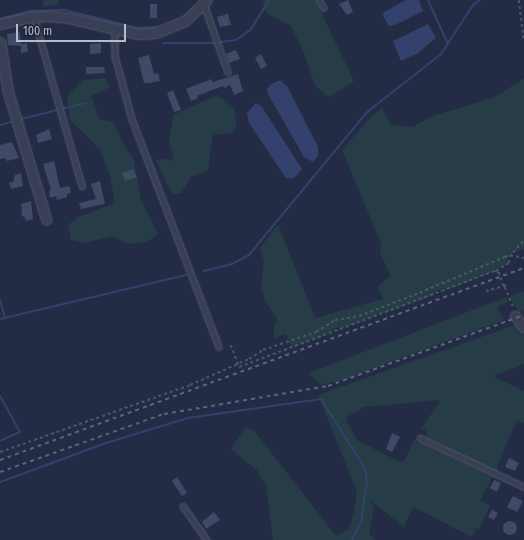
<!DOCTYPE html>
<html>
<head>
<meta charset="utf-8">
<style>
	body { margin:0 }
	#map { position:relative; width:524px; height:540px; overflow:hidden; background:#242c45; font-family:"Fira Sans Condensed",sans-serif }
	div>[style] { position:absolute }
	.green>* { inset:0; background:#263c46 }
	.water>* { inset:0; background:#34416c }
	.stream>* { height:2px; margin:-1px; padding:0 1px; transform-origin:1px; border-radius:1px; background:#34416c }
	.building>* { inset:0; background:#404966 }
	.round { border-radius:50% }
	.path>* { height:1.5px; margin-top:-0.75px; transform-origin:0; background:repeating-linear-gradient(90deg,#445962 0 3px,transparent 0 6px) }
	.roads { filter:drop-shadow(0 0 1px #545a6f) drop-shadow(0 0 1px #545a6f) }
	.lane>* { height:4.5px; margin:-2.25px; padding:0 2.25px; transform-origin:2.25px; border-radius:2.25px; background:#393f54 }
	.street>* { height:9px; margin:-4.5px; padding:0 4.5px; transform-origin:4.5px; border-radius:4.5px; background:#393f54 }
	.rail>* { height:2px; margin-top:-1px; transform-origin:0; background:repeating-linear-gradient(90deg,#5a627c 0 4px,transparent 0 8px) }
	span { translate:-50% -50%; white-space:nowrap; text-align:center; line-height:1.15; -webkit-text-stroke:3px #1d243a; paint-order:stroke }
	.scale { position:absolute; left:16px; top:24px; width:110px; height:18px; box-sizing:border-box; border:2px solid #b6bbce; border-top:0; padding-left:5px; font-size:12px; line-height:14px; white-space:nowrap; color:#b6bbce; -webkit-text-stroke:3px #1d243a; paint-order:stroke }
</style>
</head>
<body>
<div id="map">
	<div class="green">
		<i style="clip-path:polygon(43px 0,58px 0,58px 5px,43px 7px)"></i>
		<i style="clip-path:polygon(265px 0,315px 0,354px 81px,329px 97px,315px 86px,304px 53px,291px 26px,268px 14px,263px 5px)"></i>
		<i style="clip-path:polygon(106px 78px,109px 88px,91px 95px,99px 119px,114px 122px,122px 142px,134px 160px,141px 200px,158px 234px,147px 242px,127px 244px,112px 236px,85px 243px,71px 240px,68px 225px,78px 217px,115px 203px,110px 176px,100px 149px,70px 120px,67px 96px,83px 80px)"></i>
		<i style="clip-path:polygon(524px 78px,524px 249px,507px 255px,508px 263px,488px 274px,444px 291px,443px 288px,434px 292px,435px 295px,341px 329px,340px 327px,331px 330px,332px 332px,292px 347px,286px 334px,274px 338px,274px 325px,278px 320px,266px 303px,261px 287px,264px 261px,260px 248px,278px 224px,315px 318px,383px 299px,378px 286px,391px 276px,380px 253px,381px 243px,342px 150px,368px 120px,382px 108px,391px 125px,412px 127px,433px 116px,495px 97px)"></i>
		<i style="clip-path:polygon(217px 95px,234px 108px,237px 125px,231px 133px,213px 135px,208px 170px,191px 177px,181px 193px,172px 194px,156px 161px,162px 158px,174px 161px,169px 141px,173px 115px)"></i>
		<i style="clip-path:polygon(524px 291px,524px 311px,519px 313px,510px 296px)"></i>
		<i style="clip-path:polygon(506px 297px,509px 302px,497px 307px,504px 320px,345px 379px,320px 385px,309px 373px)"></i>
		<i style="clip-path:polygon(518px 324px,524px 334px,524px 364px,493px 376px,524px 391px,524px 423px,517px 420px,497px 466px,499px 473px,427px 438px,427px 429px,421px 429px,441px 400px,364px 407px,345px 418px,357px 440px,400px 462px,405px 460px,414px 440px,492px 477px,480px 501px,490px 505px,479px 530px,476px 528px,472px 537px,413px 507px,404px 527px,370px 500px,374px 508px,369px 534px,376px 540px,273px 540px,266px 485px,257px 470px,231px 449px,246px 426px,256px 433px,336px 536px,349px 529px,354px 513px,357px 492px,318px 395px)"></i>
	</div>
	<div class="water">
		<i style="clip-path:polygon(406px 0,419px 0,423px 11px,395px 25px,389px 26px,383px 16px,384px 12px)"></i>
		<i style="clip-path:polygon(428px 24px,436px 38px,418px 53px,401px 61px,393px 41px)"></i>
		<i style="clip-path:polygon(280px 80px,287px 86px,318px 147px,318px 156px,313px 162px,304px 157px,268px 94px,267px 89px,271px 84px)"></i>
		<i style="clip-path:polygon(256px 103px,262px 107px,302px 169px,294px 178px,286px 178px,249px 123px,247px 113px)"></i>
	</div>
	<div class="stream">
		<i style="left:428px;top:0;width:48px;rotate:65.6deg"></i>
		<i style="left:0;top:19px;width:31px;rotate:-15deg"></i>
		<i style="left:30px;top:11px;width:35px;rotate:-2deg"></i>
		<i style="left:65px;top:10px;width:75px;rotate:13.9deg"></i>
		<i style="left:138px;top:28px;width:18px;rotate:-3deg"></i>
		<i style="left:221px;top:42px;width:15px;rotate:-8deg"></i>
		<i style="left:236px;top:40px;width:19px;rotate:-36deg"></i>
		<i style="left:251px;top:29px;width:34px;rotate:-58deg"></i>
		<i style="left:163px;top:43px;width:53px"></i>
		<i style="left:21px;top:119px;width:67px;rotate:-13.8deg"></i>
		<i style="left:0;top:125px;width:15px;rotate:-16deg"></i>
		<i style="left:204px;top:271px;width:29px;rotate:-14deg"></i>
		<i style="left:232px;top:264px;width:19px;rotate:-28deg"></i>
		<i style="left:249px;top:255px;width:184px;rotate:-50.5deg"></i>
		<i style="left:366px;top:113px;width:95px;rotate:-38.2deg"></i>
		<i style="left:441px;top:54px;width:59px;rotate:-56.9deg"></i>
		<i style="left:473px;top:5px;width:9px;rotate:-36deg"></i>
		<i style="left:0;top:300px;width:19px;rotate:74deg"></i>
		<i style="left:0;top:319px;width:191px;rotate:-13.3deg"></i>
		<i style="left:0;top:396px;width:41px;rotate:60.9deg"></i>
		<i style="left:20px;top:432px;width:22px;rotate:156deg"></i>
		<i style="left:0;top:482px;width:113px;rotate:-20.2deg"></i>
		<i style="left:106px;top:443px;width:86px;rotate:-17deg"></i>
		<i style="left:188px;top:418px;width:134px;rotate:-8.1deg"></i>
		<i style="left:321px;top:399px;width:82px;rotate:57.5deg"></i>
		<i style="left:365px;top:468px;width:12px;rotate:81deg"></i>
		<i style="left:367px;top:480px;width:42px;rotate:98.1deg"></i>
		<i style="left:361px;top:522px;width:20px;rotate:117deg"></i>
	</div>
	<div class="building">
		<i style="clip-path:polygon(348px 0,353px 12px,347px 15px,339px 4px)"></i>
		<i style="clip-path:polygon(150px 4px,157px 4px,157px 18px,150px 18px)"></i>
		<i style="clip-path:polygon(228px 14px,231px 25px,220px 27px,217px 17px)"></i>
		<i style="clip-path:polygon(20px 32px,21px 44px,27px 43px,28px 52px,21px 53px,21px 46px,8px 45px,7px 34px)"></i>
		<i style="clip-path:polygon(101px 43px,101px 53px,90px 54px,90px 44px)"></i>
		<i style="clip-path:polygon(236px 50px,240px 59px,229px 63px,226px 54px)"></i>
		<i style="clip-path:polygon(261px 54px,267px 66px,261px 69px,255px 58px)"></i>
		<i style="clip-path:polygon(149px 55px,154px 74px,158px 73px,160px 81px,149px 83px,144px 83px,138px 58px)"></i>
		<i style="clip-path:polygon(86px 67px,104px 67px,105px 73px,86px 74px)"></i>
		<i style="clip-path:polygon(238px 74px,243px 91px,234px 95px,230px 85px,224px 88px,223px 86px,197px 96px,198px 98px,191px 101px,186px 89px,211px 79px,213px 82px)"></i>
		<i style="clip-path:polygon(173px 90px,181px 110px,174px 112px,167px 93px)"></i>
		<i style="clip-path:polygon(49px 129px,52px 139px,38px 143px,36px 135px)"></i>
		<i style="clip-path:polygon(12px 142px,19px 158px,7px 161px,5px 158px,0 159px,0 145px)"></i>
		<i style="clip-path:polygon(54px 161px,60px 188px,69px 186px,71px 193px,67px 194px,67px 197px,57px 200px,56px 196px,50px 198px,49px 191px,51px 190px,43px 164px)"></i>
		<i style="clip-path:polygon(133px 169px,137px 177px,125px 181px,122px 173px)"></i>
		<i style="clip-path:polygon(21px 173px,23px 186px,11px 189px,9px 182px,13px 182px,15px 175px)"></i>
		<i style="clip-path:polygon(100px 181px,105px 204px,81px 209px,79px 203px,96px 199px,91px 184px)"></i>
		<i style="clip-path:polygon(31px 201px,33px 219px,26px 221px,24px 216px,22px 217px,21px 204px)"></i>
		<i style="clip-path:polygon(392px 433px,400px 437px,392px 452px,386px 449px)"></i>
		<i style="clip-path:polygon(509px 458px,519px 463px,515px 471px,505px 467px)"></i>
		<i style="clip-path:polygon(177px 477px,187px 493px,182px 496px,172px 481px)"></i>
		<i style="clip-path:polygon(494px 480px,501px 483px,497px 492px,490px 488px)"></i>
		<i style="clip-path:polygon(513px 496px,523px 501px,517px 512px,507px 507px)"></i>
		<i style="clip-path:polygon(492px 510px,498px 513px,494px 520px,488px 517px)"></i>
		<i style="clip-path:polygon(214px 512px,220px 520px,206px 529px,202px 522px)"></i>
		<i class="round" style="left:503px;top:521px;width:14px;height:14px"></i>
	</div>
	<div class="path">
		<i style="left:519px;top:0;width:41px;rotate:83deg"></i>
		<i style="left:496px;top:271px;width:15px;rotate:-32deg"></i>
		<i style="left:509px;top:263px;width:6px;rotate:-90deg"></i>
		<i style="left:509px;top:257px;width:23px;rotate:-49deg"></i>
		<i style="left:505px;top:287px;width:23px;rotate:67deg"></i>
		<i style="left:231px;top:345px;width:23px;rotate:70deg"></i>
		<i style="left:239px;top:367px;width:273px;rotate:-20.6deg"></i>
		<i style="left:495px;top:271px;width:4px;rotate:14deg"></i>
		<i style="left:499px;top:272px;width:14px;rotate:73deg"></i>
		<i style="left:503px;top:285px;width:3px;rotate:18deg"></i>
		<i style="left:506px;top:286px;width:23px;rotate:165deg"></i>
		<i style="left:0;top:452px;width:201px;rotate:-19.4deg"></i>
		<i style="left:190px;top:385px;width:64px;rotate:-23.8deg"></i>
		<i style="left:249px;top:359px;width:17px;rotate:-33deg"></i>
		<i style="left:263px;top:350px;width:56px;rotate:-18.8deg"></i>
		<i style="left:316px;top:332px;width:22px;rotate:-32deg"></i>
		<i style="left:335px;top:320px;width:24px;rotate:-9deg"></i>
		<i style="left:359px;top:316px;width:59px;rotate:-20.9deg"></i>
		<i style="left:414px;top:295px;width:99px;rotate:-22.7deg"></i>
		<i style="left:505px;top:257px;width:5px;rotate:-22deg"></i>
		<i style="left:510px;top:255px;width:14px;rotate:12deg"></i>
	</div>
	<div class="roads">
		<div class="lane">
			<i style="left:319px;top:0;width:9px;rotate:58deg"></i>
			<i style="left:204px;top:4px;width:72px;rotate:70.6deg"></i>
			<i style="left:34px;top:17px;width:176px;rotate:74.1deg"></i>
			<i style="left:115px;top:29px;width:27px;rotate:90deg"></i>
			<i style="left:115px;top:56px;width:65px;rotate:74.9deg"></i>
			<i style="left:132px;top:119px;width:244px;rotate:69.1deg"></i>
			<i style="left:420px;top:438px;width:115px;rotate:25.2deg"></i>
			<i style="left:183px;top:506px;width:42px;rotate:54.8deg"></i>
		</div>
		<div class="street">
			<i style="left:0;top:24px;width:31px;rotate:-13deg"></i>
			<i style="left:30px;top:17px;width:18px;rotate:-3deg"></i>
			<i style="left:48px;top:16px;width:21px;rotate:5deg"></i>
			<i style="left:69px;top:18px;width:70px;rotate:13.2deg"></i>
			<i style="left:137px;top:34px;width:18px;rotate:-3deg"></i>
			<i style="left:155px;top:33px;width:32px;rotate:-22deg"></i>
			<i style="left:185px;top:21px;width:30px;rotate:-44deg"></i>
			<i style="left:0;top:42px;width:51px;rotate:80.9deg"></i>
			<i style="left:8px;top:92px;width:133px;rotate:73.3deg"></i>
			<i style="left:515px;top:316px;width:14px;rotate:51deg"></i>
		</div>
	</div>
	<div class="rail">
		<i style="left:0;top:460px;width:558px;rotate:-20.12deg"></i>
		<i style="left:0;top:472px;width:174px;rotate:-19.5deg"></i>
		<i style="left:164px;top:414px;width:166px;rotate:-9.7deg"></i>
		<i style="left:328px;top:386px;width:208px;rotate:-19.9deg"></i>
	</div>
	<div class="scale">100 m</div>
</div>
</body>
</html>
